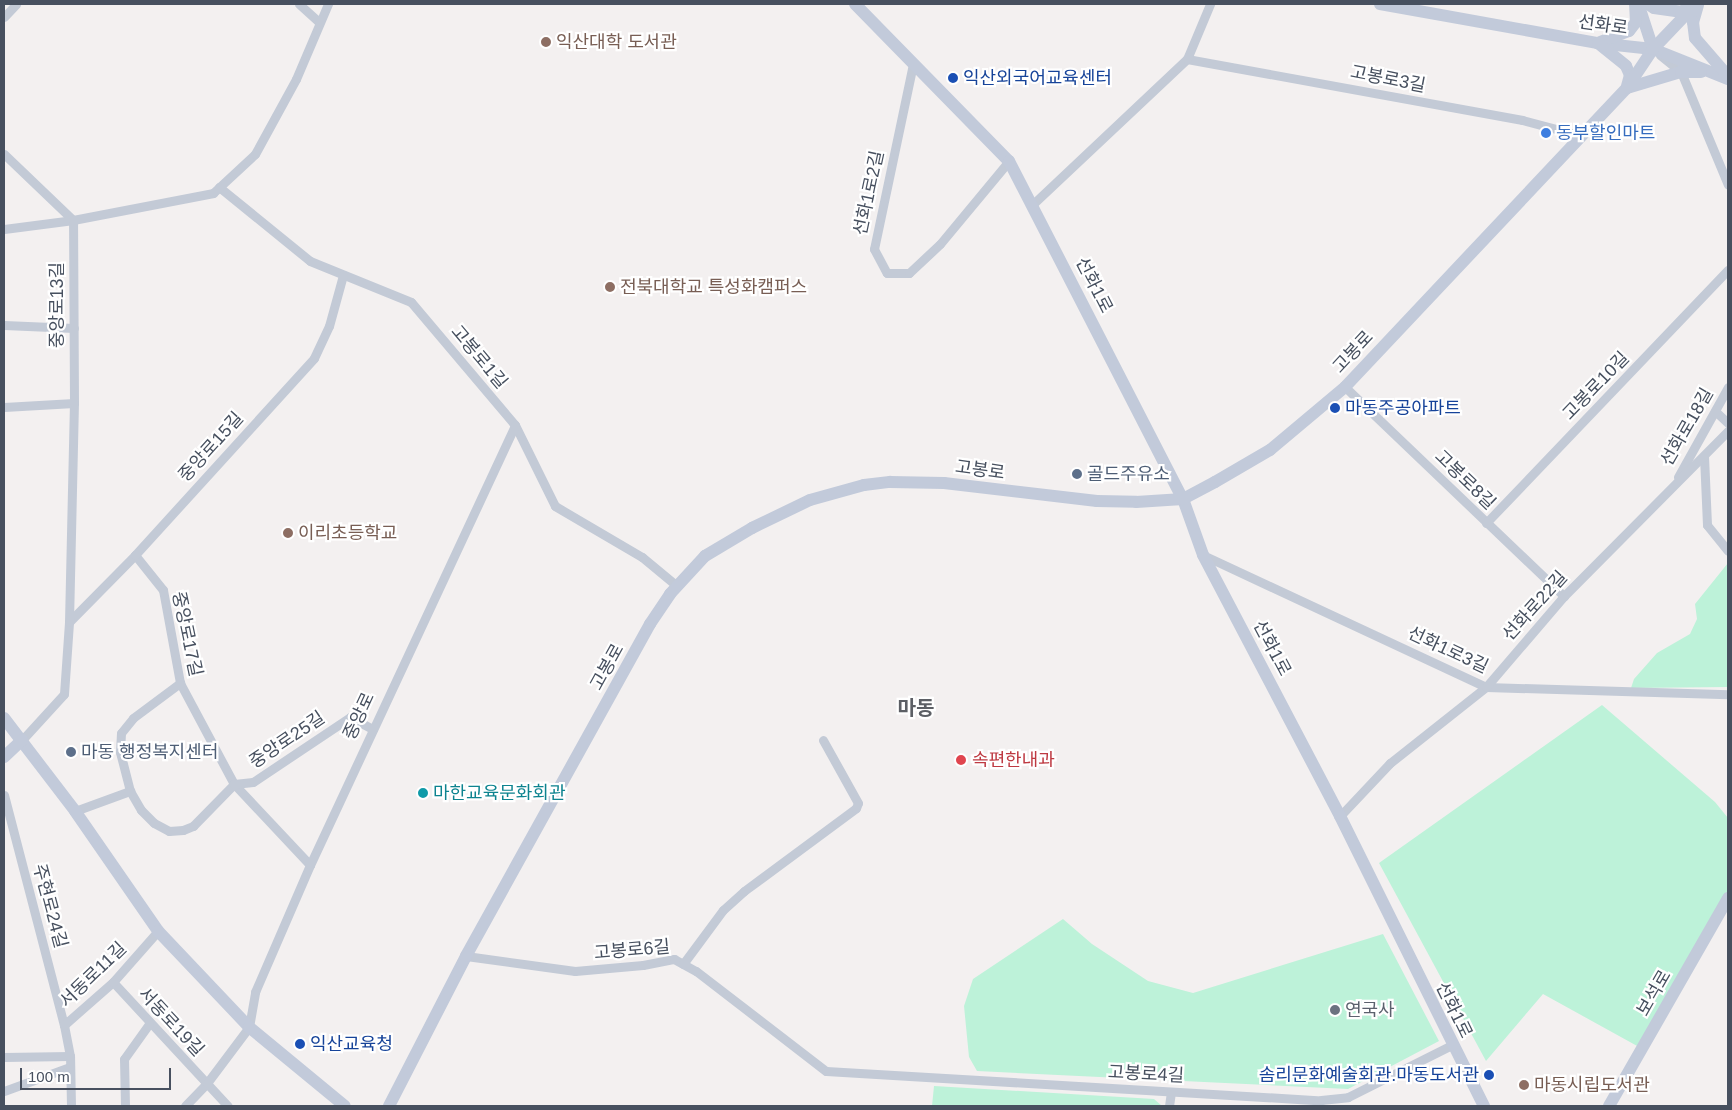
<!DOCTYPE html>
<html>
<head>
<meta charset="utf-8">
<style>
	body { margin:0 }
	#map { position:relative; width:1732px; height:1110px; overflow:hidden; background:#f3f0f0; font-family:Arial,"Noto Sans KR",sans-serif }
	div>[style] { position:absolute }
	.green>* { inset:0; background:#bdf2d9 }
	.street>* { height:9px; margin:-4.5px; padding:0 4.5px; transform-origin:4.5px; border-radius:4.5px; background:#c3cad6 }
	.secondary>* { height:12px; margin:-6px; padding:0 6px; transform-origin:6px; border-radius:6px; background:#c2cada }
	.dots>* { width:14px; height:14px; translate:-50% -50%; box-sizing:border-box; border:2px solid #fff; border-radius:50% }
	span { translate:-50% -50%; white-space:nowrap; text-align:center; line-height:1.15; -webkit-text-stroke:4.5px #fff; paint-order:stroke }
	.street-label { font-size:18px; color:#47505f }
	.education-label { font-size:18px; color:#785e54 }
	.left { translate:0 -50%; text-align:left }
	.transit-label { font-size:18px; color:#164399 }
	.right { translate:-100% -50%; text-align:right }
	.shop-label { font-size:18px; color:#366cbe }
	.service-label { font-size:18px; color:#4e5e75 }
	.health-label { font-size:18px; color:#be3a42 }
	.culture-label { font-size:18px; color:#0d838f }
	.worship-label { font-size:18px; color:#5b616d }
	.quarter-label { font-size:20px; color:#5c5f65; font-weight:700 }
	.frame { position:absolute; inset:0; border:5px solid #47505f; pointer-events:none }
	.scale { position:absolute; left:20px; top:1068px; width:151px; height:22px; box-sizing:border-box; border:2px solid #47505f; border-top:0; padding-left:6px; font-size:15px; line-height:18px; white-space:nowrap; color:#47505f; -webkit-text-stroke:4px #fff; paint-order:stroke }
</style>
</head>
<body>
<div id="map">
	<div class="green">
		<i style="clip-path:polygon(1728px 563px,1728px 687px,1631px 688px,1634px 679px,1657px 653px,1690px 634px,1697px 619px,1695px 604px)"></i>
		<i style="clip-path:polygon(1602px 705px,1715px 802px,1728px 818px,1728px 891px,1639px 1047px,1543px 994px,1486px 1061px,1379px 863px)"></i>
		<i style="clip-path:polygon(1063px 919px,1092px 944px,1148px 981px,1193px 993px,1383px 934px,1439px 1041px,1348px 1089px,977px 1071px,969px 1057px,964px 1006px,973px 979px)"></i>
		<i style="clip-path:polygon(934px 1086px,1154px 1099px,1162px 1106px,932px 1106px)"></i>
	</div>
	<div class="street">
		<i style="left:299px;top:4px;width:27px;rotate:42deg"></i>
		<i style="left:4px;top:17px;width:18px;rotate:-47deg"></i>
		<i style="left:1660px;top:55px;width:27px;rotate:39deg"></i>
		<i style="left:1681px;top:72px;width:122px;rotate:67.4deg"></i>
		<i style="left:1187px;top:59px;width:341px;rotate:10.3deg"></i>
		<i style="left:1522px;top:120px;width:62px;rotate:14.9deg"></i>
		<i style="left:913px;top:64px;width:189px;rotate:101.9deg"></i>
		<i style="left:874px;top:249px;width:27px;rotate:62deg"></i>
		<i style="left:887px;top:273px;width:22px"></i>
		<i style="left:909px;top:273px;width:42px;rotate:-43.1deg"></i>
		<i style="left:940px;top:244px;width:108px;rotate:-50.3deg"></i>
		<i style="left:4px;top:154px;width:95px;rotate:43.7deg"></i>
		<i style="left:219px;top:187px;width:117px;rotate:39.1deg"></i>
		<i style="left:310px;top:261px;width:109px;rotate:22.1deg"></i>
		<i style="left:411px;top:302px;width:161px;rotate:49.8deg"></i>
		<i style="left:515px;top:425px;width:90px;rotate:63.7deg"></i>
		<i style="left:555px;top:506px;width:101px;rotate:30.4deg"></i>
		<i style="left:642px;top:557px;width:45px;rotate:39.6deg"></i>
		<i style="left:1033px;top:204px;width:212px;rotate:-43.3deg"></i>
		<i style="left:1187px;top:59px;width:60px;rotate:-67.3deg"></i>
		<i style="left:4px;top:229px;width:70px;rotate:-7.4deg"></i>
		<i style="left:4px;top:325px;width:70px;rotate:2.5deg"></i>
		<i style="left:1345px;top:387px;width:303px;rotate:43.7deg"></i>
		<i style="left:4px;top:407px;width:70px;rotate:-3.3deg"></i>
		<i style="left:1715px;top:411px;width:18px;rotate:43deg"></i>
		<i style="left:1704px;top:456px;width:69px;rotate:87.5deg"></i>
		<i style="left:1707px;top:525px;width:33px;rotate:51deg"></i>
		<i style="left:1678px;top:477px;width:103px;rotate:-60.9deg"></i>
		<i style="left:1486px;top:523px;width:350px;rotate:-46.3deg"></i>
		<i style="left:135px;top:555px;width:45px;rotate:51.3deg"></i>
		<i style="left:163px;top:590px;width:95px;rotate:79.6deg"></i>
		<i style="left:180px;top:683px;width:115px;rotate:61.9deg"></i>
		<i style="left:234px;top:784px;width:111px;rotate:46.8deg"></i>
		<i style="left:1203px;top:555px;width:312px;rotate:25deg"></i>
		<i style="left:1486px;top:687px;width:242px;rotate:1.7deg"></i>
		<i style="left:69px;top:622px;width:94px;rotate:-45.4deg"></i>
		<i style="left:135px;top:555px;width:266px;rotate:-47.7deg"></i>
		<i style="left:314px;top:358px;width:35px;rotate:-65deg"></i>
		<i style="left:329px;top:326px;width:53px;rotate:-74.6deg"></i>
		<i style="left:22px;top:740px;width:62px;rotate:-47.6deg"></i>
		<i style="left:64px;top:694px;width:72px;rotate:-86deg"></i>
		<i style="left:69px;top:622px;width:219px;rotate:-88.7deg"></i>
		<i style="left:74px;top:403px;width:183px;rotate:-90.3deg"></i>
		<i style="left:73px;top:220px;width:143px;rotate:-10.9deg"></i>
		<i style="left:213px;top:193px;width:57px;rotate:-42.9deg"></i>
		<i style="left:255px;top:154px;width:85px;rotate:-61.3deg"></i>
		<i style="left:296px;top:79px;width:82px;rotate:-66.9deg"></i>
		<i style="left:130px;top:791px;width:40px;rotate:-104.4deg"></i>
		<i style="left:120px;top:752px;width:19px;rotate:-87deg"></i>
		<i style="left:121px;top:733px;width:19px;rotate:-51deg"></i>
		<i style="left:133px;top:718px;width:59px;rotate:-36.7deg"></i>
		<i style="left:4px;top:795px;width:238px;rotate:75.4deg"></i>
		<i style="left:75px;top:811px;width:59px;rotate:-20deg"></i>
		<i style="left:130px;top:791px;width:22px;rotate:60deg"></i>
		<i style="left:141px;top:810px;width:18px;rotate:45deg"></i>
		<i style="left:154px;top:823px;width:17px;rotate:28deg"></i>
		<i style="left:169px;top:831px;width:14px;rotate:-4deg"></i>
		<i style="left:183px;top:830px;width:11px;rotate:-22deg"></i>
		<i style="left:193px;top:826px;width:59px;rotate:-45.7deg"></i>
		<i style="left:234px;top:784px;width:19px;rotate:-6deg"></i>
		<i style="left:253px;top:782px;width:117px;rotate:-33.8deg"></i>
		<i style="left:350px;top:717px;width:26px;rotate:28deg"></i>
		<i style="left:1340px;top:816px;width:73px;rotate:-46.7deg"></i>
		<i style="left:1390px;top:763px;width:122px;rotate:-38.4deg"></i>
		<i style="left:1486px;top:687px;width:120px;rotate:-49.4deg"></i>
		<i style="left:1564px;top:596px;width:233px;rotate:-45.2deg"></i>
		<i style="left:466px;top:956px;width:110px;rotate:7.8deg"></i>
		<i style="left:575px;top:971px;width:68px;rotate:-5deg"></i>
		<i style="left:643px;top:965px;width:32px;rotate:-11deg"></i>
		<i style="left:674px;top:959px;width:25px;rotate:29deg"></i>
		<i style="left:696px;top:971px;width:164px;rotate:37.6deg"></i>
		<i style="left:826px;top:1071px;width:496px;rotate:3.4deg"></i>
		<i style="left:1321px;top:1100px;width:27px;rotate:-6deg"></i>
		<i style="left:1348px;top:1097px;width:116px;rotate:-26.6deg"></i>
		<i style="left:683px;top:964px;width:67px;rotate:-53.5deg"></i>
		<i style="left:723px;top:910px;width:28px;rotate:-42deg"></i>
		<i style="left:744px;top:891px;width:139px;rotate:-36.5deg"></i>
		<i style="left:856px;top:808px;width:5px;rotate:-68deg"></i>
		<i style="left:858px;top:803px;width:72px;rotate:-119.1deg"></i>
		<i style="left:113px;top:982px;width:169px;rotate:47.2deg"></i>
		<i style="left:4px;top:1057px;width:66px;rotate:-0.9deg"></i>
		<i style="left:4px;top:1091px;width:70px;rotate:-20deg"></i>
		<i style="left:71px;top:1106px;width:50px;rotate:-91.1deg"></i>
		<i style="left:70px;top:1056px;width:32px;rotate:-101deg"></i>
		<i style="left:64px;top:1025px;width:65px;rotate:-41.3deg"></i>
		<i style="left:113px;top:982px;width:68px;rotate:-48.6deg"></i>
		<i style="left:125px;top:1106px;width:47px;rotate:-91.2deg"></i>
		<i style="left:124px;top:1059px;width:43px;rotate:-54.5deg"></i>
		<i style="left:185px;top:1106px;width:32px;rotate:-46deg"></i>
		<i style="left:207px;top:1083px;width:70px;rotate:-53.1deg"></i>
		<i style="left:249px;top:1027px;width:36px;rotate:-80deg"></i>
		<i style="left:255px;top:992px;width:138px;rotate:-66.6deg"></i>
		<i style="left:310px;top:865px;width:485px;rotate:-65deg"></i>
		<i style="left:1169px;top:1106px;width:14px;rotate:-82deg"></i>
	</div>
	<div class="secondary">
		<i style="left:855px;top:4px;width:220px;rotate:45.6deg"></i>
		<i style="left:1009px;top:161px;width:380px;rotate:62.8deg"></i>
		<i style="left:1183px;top:499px;width:59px;rotate:70.3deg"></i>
		<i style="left:1203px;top:555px;width:295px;rotate:62.3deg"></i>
		<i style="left:1340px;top:816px;width:324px;rotate:63.6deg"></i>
		<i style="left:1380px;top:4px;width:220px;rotate:10.2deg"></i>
		<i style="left:1597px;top:43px;width:56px;rotate:6.1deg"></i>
		<i style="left:1653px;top:49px;width:81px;rotate:21.8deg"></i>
		<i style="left:1648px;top:4px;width:7px;rotate:34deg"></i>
		<i style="left:1654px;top:8px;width:27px;rotate:8deg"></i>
		<i style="left:1681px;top:12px;width:13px;rotate:-32deg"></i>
		<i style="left:1698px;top:5px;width:18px;rotate:106deg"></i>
		<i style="left:1693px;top:22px;width:16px;rotate:83deg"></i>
		<i style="left:1695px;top:38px;width:50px;rotate:49deg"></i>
		<i style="left:1640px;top:9px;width:42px;rotate:72deg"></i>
		<i style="left:1600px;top:42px;width:31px;rotate:-21deg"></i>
		<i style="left:1629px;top:31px;width:11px;rotate:-52deg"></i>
		<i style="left:1636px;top:22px;width:18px;rotate:-93deg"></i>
		<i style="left:1598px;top:43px;width:36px;rotate:39deg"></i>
		<i style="left:1626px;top:66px;width:10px;rotate:66deg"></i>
		<i style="left:1630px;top:75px;width:11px;rotate:105deg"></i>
		<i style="left:1627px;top:88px;width:56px;rotate:-16.5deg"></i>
		<i style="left:1681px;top:72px;width:20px"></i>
		<i style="left:4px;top:718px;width:117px;rotate:52.6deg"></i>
		<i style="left:75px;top:811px;width:146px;rotate:55.3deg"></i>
		<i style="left:158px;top:931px;width:132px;rotate:46.5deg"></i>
		<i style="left:249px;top:1027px;width:124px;rotate:39.5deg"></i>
		<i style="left:4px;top:757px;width:25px;rotate:-43deg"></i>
		<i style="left:389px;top:1106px;width:169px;rotate:-62.8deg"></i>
		<i style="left:466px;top:956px;width:380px;rotate:-61deg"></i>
		<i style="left:650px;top:624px;width:36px;rotate:-56deg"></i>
		<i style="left:670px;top:594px;width:52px;rotate:-47.4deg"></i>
		<i style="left:705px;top:556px;width:55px;rotate:-30.8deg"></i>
		<i style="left:752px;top:528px;width:64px;rotate:-25.8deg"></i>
		<i style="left:810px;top:500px;width:56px;rotate:-15.5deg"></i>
		<i style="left:864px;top:485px;width:26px;rotate:-7deg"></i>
		<i style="left:890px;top:482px;width:54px;rotate:1.1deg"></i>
		<i style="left:944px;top:483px;width:154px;rotate:6.7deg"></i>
		<i style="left:1097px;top:501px;width:39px;rotate:1deg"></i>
		<i style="left:1136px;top:502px;width:47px;rotate:-3.7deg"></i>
		<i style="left:1183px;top:499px;width:36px;rotate:-28deg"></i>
		<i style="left:1215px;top:482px;width:64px;rotate:-30.2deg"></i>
		<i style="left:1270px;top:450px;width:98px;rotate:-40deg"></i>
		<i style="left:1345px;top:387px;width:411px;rotate:-46.7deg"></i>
		<i style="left:1627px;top:88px;width:47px;rotate:-56.3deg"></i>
		<i style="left:1653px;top:49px;width:62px;rotate:-46.3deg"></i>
		<i style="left:1609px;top:1106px;width:240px;rotate:-60.2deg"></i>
	</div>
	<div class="dots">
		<i style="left:546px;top:42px;background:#8d6e63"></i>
		<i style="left:953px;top:78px;background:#1a4fb4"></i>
		<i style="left:1546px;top:133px;background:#3f7fe0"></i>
		<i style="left:610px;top:287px;background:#8d6e63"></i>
		<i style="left:1335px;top:408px;background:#1a4fb4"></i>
		<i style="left:1077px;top:474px;background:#5c6f8a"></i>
		<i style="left:288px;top:533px;background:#8d6e63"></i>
		<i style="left:71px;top:752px;background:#5c6f8a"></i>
		<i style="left:961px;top:760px;background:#e0444e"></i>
		<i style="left:423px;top:793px;background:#0f9aa8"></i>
		<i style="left:1335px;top:1010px;background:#6b7280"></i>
		<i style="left:300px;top:1044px;background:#1a4fb4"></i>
		<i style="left:1489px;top:1075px;background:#1a4fb4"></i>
		<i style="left:1524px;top:1085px;background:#8d6e63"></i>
	</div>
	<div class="street-label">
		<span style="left:1603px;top:25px;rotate:8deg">선화로</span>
		<span style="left:1388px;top:79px;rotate:11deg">고봉로3길</span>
		<span style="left:869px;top:193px;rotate:-78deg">선화1로2길</span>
		<span style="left:1094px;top:285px;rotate:63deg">선화1로</span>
		<span style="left:57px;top:305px;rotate:-90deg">중앙로13길</span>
		<span style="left:1353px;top:352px;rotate:-47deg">고봉로</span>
		<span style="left:479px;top:357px;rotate:50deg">고봉로1길</span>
		<span style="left:1596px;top:386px;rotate:-46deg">고봉로10길</span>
		<span style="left:1687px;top:427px;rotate:-60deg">선화로18길</span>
		<span style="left:211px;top:447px;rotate:-48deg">중앙로15길</span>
		<span style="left:980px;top:470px;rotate:8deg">고봉로</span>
		<span style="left:1465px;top:480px;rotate:44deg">고봉로8길</span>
		<span style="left:1535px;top:606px;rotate:-48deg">선화로22길</span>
		<span style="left:187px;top:634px;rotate:78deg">중앙로17길</span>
		<span style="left:1272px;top:648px;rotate:62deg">선화1로</span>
		<span style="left:1448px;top:650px;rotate:25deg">선화1로3길</span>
		<span style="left:607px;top:667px;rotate:-61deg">고봉로</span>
		<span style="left:359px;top:716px;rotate:-65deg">중앙로</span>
		<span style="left:287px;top:740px;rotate:-34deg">중앙로25길</span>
		<span style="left:50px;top:906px;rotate:75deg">주현로24길</span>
		<span style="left:632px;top:950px;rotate:-5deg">고봉로6길</span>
		<span style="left:93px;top:975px;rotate:-44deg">서동로11길</span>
		<span style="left:1654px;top:993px;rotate:-60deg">보석로</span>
		<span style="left:1454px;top:1010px;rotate:64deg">선화1로</span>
		<span style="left:171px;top:1022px;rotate:47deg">서동로19길</span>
		<span style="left:1146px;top:1074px;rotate:3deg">고봉로4길</span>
	</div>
	<div class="education-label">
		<span class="left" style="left:556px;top:42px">익산대학 도서관</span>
		<span class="left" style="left:620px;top:287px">전북대학교 특성화캠퍼스</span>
		<span class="left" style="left:298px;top:533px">이리초등학교</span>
		<span class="left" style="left:1534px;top:1085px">마동시립도서관</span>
	</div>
	<div class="transit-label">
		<span class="left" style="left:963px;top:78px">익산외국어교육센터</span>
		<span class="left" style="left:1345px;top:408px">마동주공아파트</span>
		<span class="left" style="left:310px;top:1044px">익산교육청</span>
		<span class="right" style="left:1479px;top:1075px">솜리문화예술회관.마동도서관</span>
	</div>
	<div class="shop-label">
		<span class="left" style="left:1556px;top:133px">동부할인마트</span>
	</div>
	<div class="service-label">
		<span class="left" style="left:1087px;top:474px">골드주유소</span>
		<span class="left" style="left:81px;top:752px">마동 행정복지센터</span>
	</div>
	<div class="health-label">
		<span class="left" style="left:972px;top:760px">속편한내과</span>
	</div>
	<div class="culture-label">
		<span class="left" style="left:433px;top:793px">마한교육문화회관</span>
	</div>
	<div class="worship-label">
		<span class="left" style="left:1345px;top:1010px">연국사</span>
	</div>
	<div class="quarter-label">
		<span style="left:916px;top:708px">마동</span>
	</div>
	<div class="frame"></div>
	<div class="scale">100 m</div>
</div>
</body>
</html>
